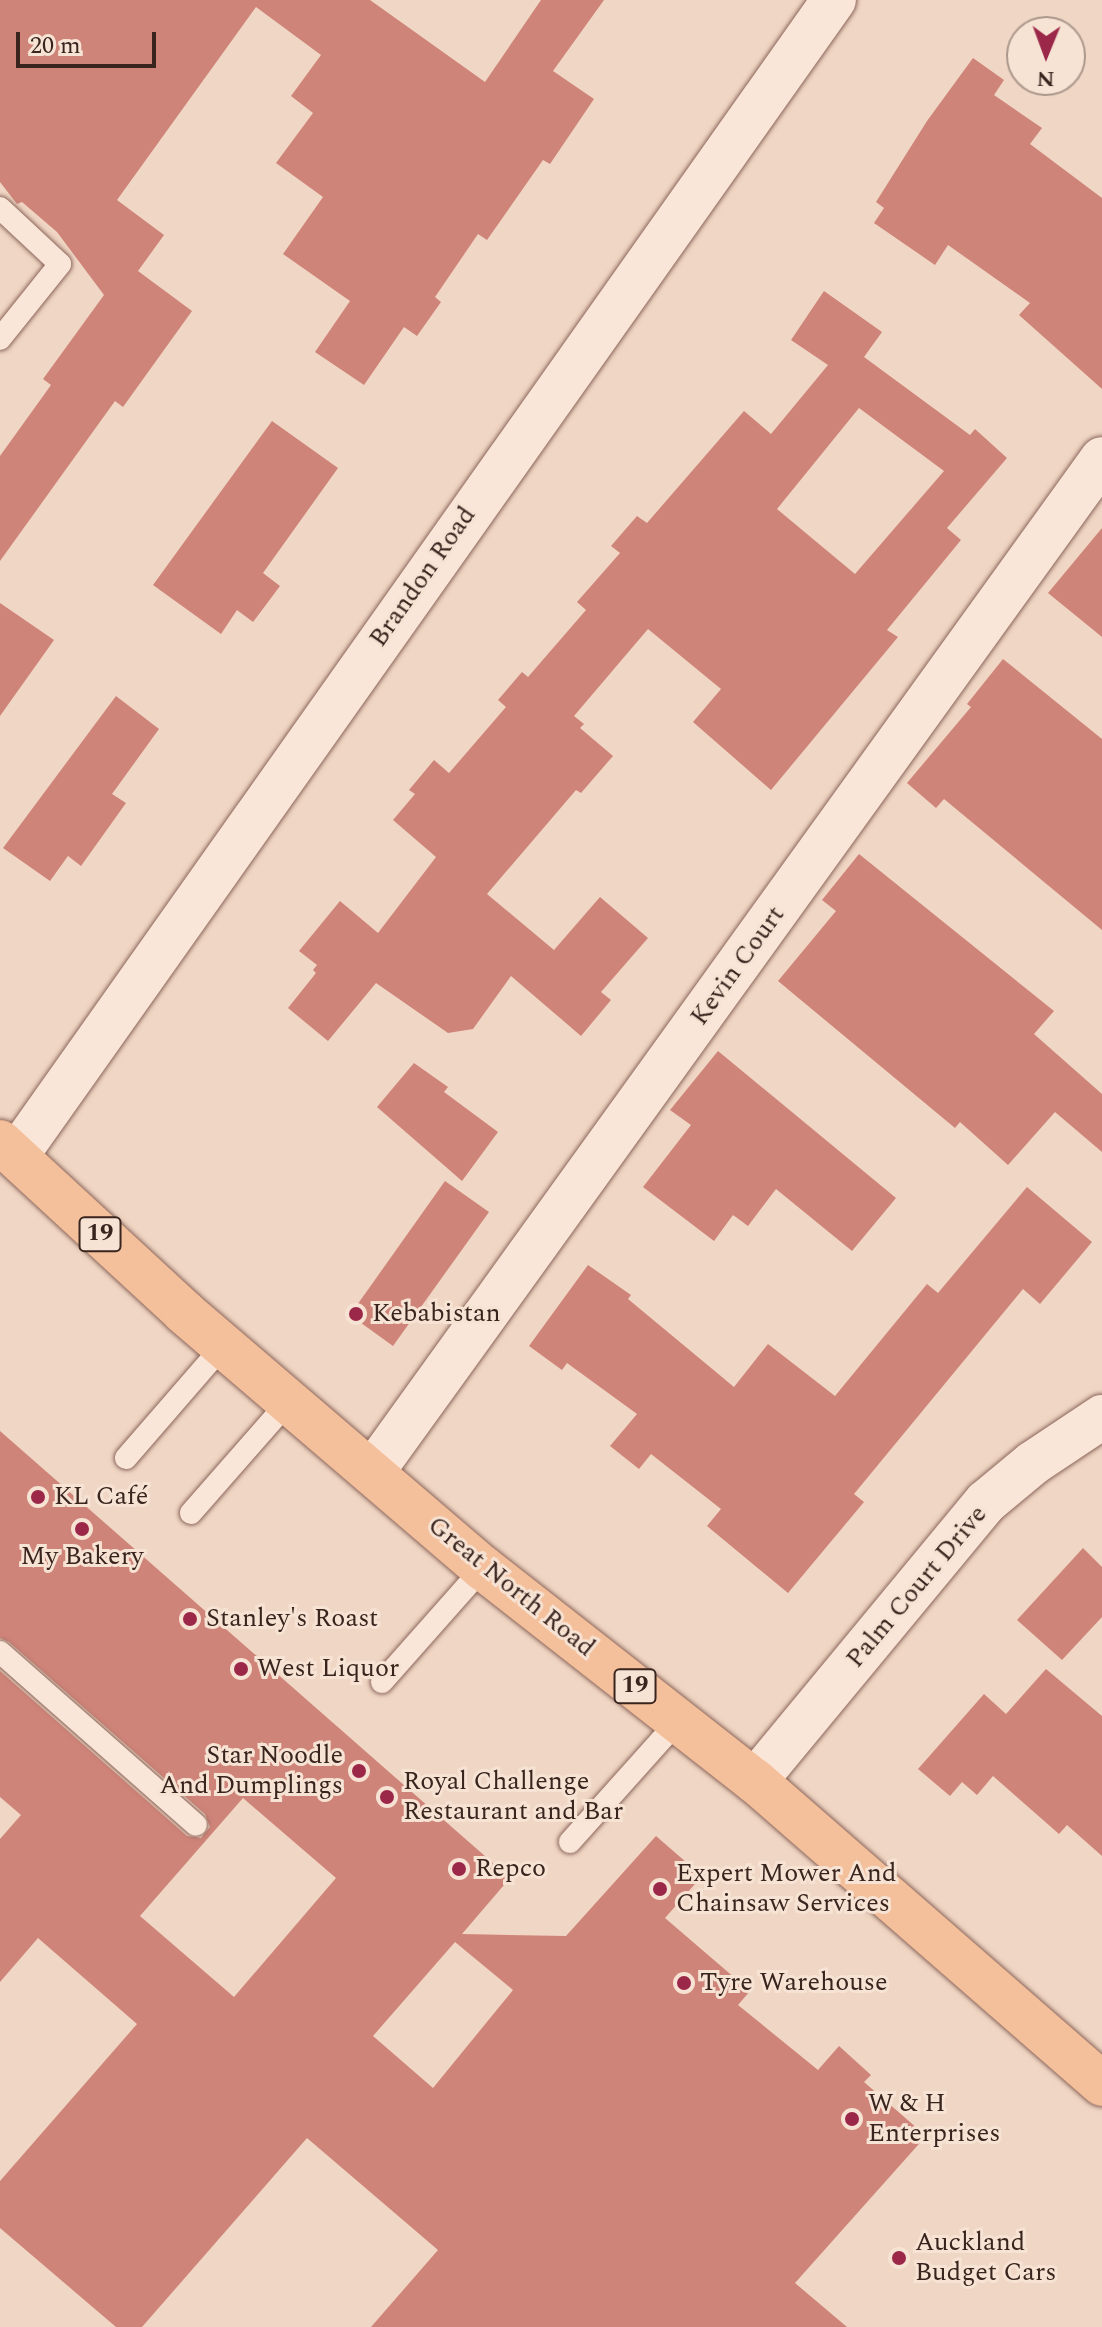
<!DOCTYPE html>
<html>
<head>
<meta charset="utf-8">
<style>
	body { margin:0 }
	#map { position:relative; width:1102px; height:2327px; overflow:hidden; background:#f0d6c4; font-family:Spectral,serif }
	div>[style] { position:absolute }
	.building>* { inset:0; background:#cf8479 }
	.roads { filter:drop-shadow(0 0 2px #8b665a) drop-shadow(0 0 2px #8b665a) }
	.lane>* { height:22px; margin:-11px; padding:0 11px; transform-origin:11px; border-radius:11px; background:#fae6d8 }
	.street>* { height:44px; margin:-22px; padding:0 22px; transform-origin:22px; border-radius:22px; background:#fae6d8 }
	.primary>* { height:44px; margin:-22px; padding:0 22px; transform-origin:22px; border-radius:22px; background:#f4bf9b }
	.dots>* { width:22px; height:22px; translate:-50% -50%; box-sizing:border-box; border:4px solid #f7e3d4; border-radius:50% }
	span { translate:-50% -50%; white-space:nowrap; text-align:center; line-height:1.15; -webkit-text-stroke:6px #f7e3d4; paint-order:stroke }
	.shield-label span { padding:2px 6px; background:#f7e3d4; border:2px solid; border-radius:6px; -webkit-text-stroke-width:0 }
	.shield-label { font-size:24px; color:#3a241e; font-weight:700 }
	.street-label { font-size:26px; color:#3a241e }
	.poi-label { font-size:26px; color:#3a241e }
	.left { translate:0 -50%; text-align:left }
	.right { translate:-100% -50%; text-align:right }
	.north { position:absolute; left:1006px; top:16px; width:80px; height:80px; box-sizing:border-box; background:#f7e3d4; border:2px solid #ab978b; border-radius:50%; rotate:181deg; font-size:22px; font-weight:700; line-height:32px; text-align:center; color:#3a241e }
	.north::after { content:''; display:block; margin:auto; width:28px; height:36px; background:#9c2849; clip-path:polygon(50% 0,100% 100%,50% 72%,0 100%) }
	.scale { position:absolute; left:16px; top:32px; width:140px; height:36px; box-sizing:border-box; border:4px solid #3a241e; border-top:0; padding-left:10px; font-size:24px; line-height:28px; white-space:nowrap; color:#3a241e; -webkit-text-stroke:6px #f7e3d4; paint-order:stroke }
</style>
</head>
<body>
<div id="map">
	<div class="building">
		<i style="clip-path:polygon(0 0,370px 0,485px 82px,541px 0,604px 0,553px 71px,594px 99px,550px 164px,543px 160px,487px 240px,478px 234px,435px 297px,441px 302px,417px 336px,404px 327px,364px 385px,315px 352px,350px 301px,283px 254px,323px 197px,276px 163px,313px 113px,291px 96px,321px 55px,256px 7px,117px 200px,164px 235px,138px 271px,192px 311px,123px 407px,115px 401px,0 561px,0 456px,51px 385px,43px 379px,104px 295px,57px 232px,22px 202px,17px 204px,0 182px)"></i>
		<i style="clip-path:polygon(973px 58px,1004px 80px,994px 95px,1042px 128px,1030px 144px,1102px 198px,1102px 389px,1019px 315px,1030px 303px,948px 245px,935px 265px,874px 223px,884px 208px,876px 202px,927px 121px)"></i>
		<i style="clip-path:polygon(evenodd,824px 291px,882px 332px,864px 357px,970px 435px,975px 429px,1007px 458px,947px 528px,961px 540px,887px 630px,898px 637px,771px 790px,693px 722px,721px 689px,648px 629px,574px 716px,584px 724px,580px 728px,613px 756px,581px 793px,576px 790px,487px 894px,554px 950px,600px 897px,648px 938px,601px 992px,611px 1000px,581px 1036px,511px 976px,473px 1029px,448px 1033px,376px 983px,328px 1041px,288px 1008px,316px 973px,313px 970px,317px 965px,299px 951px,340px 901px,378px 933px,436px 857px,393px 820px,415px 794px,409px 790px,434px 760px,449px 773px,506px 707px,498px 700px,522px 672px,528px 677px,586px 610px,577px 602px,620px 553px,611px 546px,637px 516px,647px 523px,744px 411px,771px 434px,828px 365px,791px 340px,824px 291px,859px 408px,944px 471px,855px 574px,777px 509px,859px 408px)"></i>
		<i style="clip-path:polygon(272px 421px,338px 468px,263px 573px,280px 586px,253px 622px,237px 610px,221px 634px,153px 585px)"></i>
		<i style="clip-path:polygon(1102px 528px,1102px 637px,1048px 593px)"></i>
		<i style="clip-path:polygon(0 603px,54px 640px,0 716px)"></i>
		<i style="clip-path:polygon(1003px 659px,1102px 739px,1102px 930px,944px 799px,936px 808px,907px 783px,971px 707px,967px 704px)"></i>
		<i style="clip-path:polygon(116px 696px,159px 729px,112px 794px,126px 803px,81px 866px,68px 856px,50px 881px,3px 848px)"></i>
		<i style="clip-path:polygon(859px 854px,1054px 1011px,1034px 1034px,1102px 1094px,1102px 1152px,1055px 1112px,1008px 1165px,960px 1122px,955px 1128px,778px 981px,836px 911px,822px 900px)"></i>
		<i style="clip-path:polygon(718px 1051px,896px 1198px,852px 1251px,776px 1189px,748px 1226px,733px 1215px,714px 1241px,643px 1187px,691px 1125px,670px 1110px)"></i>
		<i style="clip-path:polygon(414px 1063px,448px 1087px,444px 1092px,498px 1132px,462px 1181px,377px 1107px)"></i>
		<i style="clip-path:polygon(445px 1181px,489px 1212px,393px 1346px,350px 1315px)"></i>
		<i style="clip-path:polygon(1027px 1187px,1092px 1242px,1040px 1304px,1023px 1289px,854px 1494px,864px 1502px,788px 1593px,707px 1526px,721px 1509px,651px 1454px,639px 1469px,610px 1446px,637px 1414px,567px 1363px,562px 1370px,529px 1346px,588px 1265px,631px 1295px,628px 1299px,734px 1387px,768px 1344px,835px 1396px,927px 1284px,938px 1293px)"></i>
		<i style="clip-path:polygon(evenodd,0 1431px,510px 1878px,462px 1934px,566px 1936px,656px 1836px,702px 1876px,665px 1918px,750px 1991px,738px 2005px,818px 2070px,839px 2046px,871px 2075px,864px 2082px,926px 2136px,795px 2283px,847px 2327px,371px 2327px,438px 2250px,307px 2138px,142px 2327px,116px 2327px,0 2228px,0 2181px,137px 2024px,38px 1938px,0 1982px,0 1839px,21px 1815px,0 1797px,0 1671px,187px 1836px,201px 1838px,210px 1827px,205px 1814px,9px 1642px,0 1638px,0 1431px,243px 1798px,336px 1878px,234px 1997px,140px 1916px,243px 1798px,0 1431px,455px 1942px,513px 1990px,433px 2088px,373px 2036px,455px 1942px)"></i>
		<i style="clip-path:polygon(1083px 1548px,1102px 1567px,1102px 1617px,1062px 1660px,1017px 1620px)"></i>
		<i style="clip-path:polygon(1046px 1669px,1102px 1716px,1102px 1856px,1067px 1825px,1059px 1834px,993px 1776px,977px 1795px,962px 1782px,950px 1796px,918px 1769px,984px 1694px,1006px 1714px)"></i>
	</div>
	<div class="roads">
		<div class="lane">
			<i style="left:0;top:208px;width:82px;rotate:43deg"></i>
			<i style="left:60px;top:264px;width:96px;rotate:128.7deg"></i>
			<i style="left:126px;top:1458px;width:150px;rotate:-49.1deg"></i>
			<i style="left:191px;top:1513px;width:149px;rotate:-48.8deg"></i>
			<i style="left:0;top:1652px;width:261px;rotate:41.4deg"></i>
			<i style="left:382px;top:1682px;width:152px;rotate:-48.5deg"></i>
			<i style="left:570px;top:1842px;width:162px;rotate:-48.2deg"></i>
		</div>
		<div class="street">
			<i style="left:16px;top:1156px;width:1416px;rotate:-54.72deg"></i>
			<i style="left:373px;top:1471px;width:1247px;rotate:-54.23deg"></i>
			<i style="left:755px;top:1781px;width:362px;rotate:-50.4deg"></i>
			<i style="left:986px;top:1502px;width:61px;rotate:-39.7deg"></i>
			<i style="left:1033px;top:1463px;width:83px;rotate:-33.7deg"></i>
		</div>
		<div class="primary">
			<i style="left:0;top:1142px;width:251px;rotate:42.7deg"></i>
			<i style="left:184px;top:1312px;width:394px;rotate:40.6deg"></i>
			<i style="left:483px;top:1568px;width:345px;rotate:38.1deg"></i>
			<i style="left:755px;top:1781px;width:461px;rotate:41.1deg"></i>
		</div>
	</div>
	<div class="dots">
		<i style="left:356px;top:1314px;background:#9c2849"></i>
		<i style="left:38px;top:1497px;background:#9c2849"></i>
		<i style="left:82px;top:1529px;background:#9c2849"></i>
		<i style="left:190px;top:1619px;background:#9c2849"></i>
		<i style="left:241px;top:1669px;background:#9c2849"></i>
		<i style="left:359px;top:1771px;background:#9c2849"></i>
		<i style="left:387px;top:1797px;background:#9c2849"></i>
		<i style="left:459px;top:1869px;background:#9c2849"></i>
		<i style="left:660px;top:1889px;background:#9c2849"></i>
		<i style="left:684px;top:1983px;background:#9c2849"></i>
		<i style="left:852px;top:2119px;background:#9c2849"></i>
		<i style="left:899px;top:2258px;background:#9c2849"></i>
	</div>
	<div class="shield-label">
		<span style="left:100px;top:1234px">19</span>
		<span style="left:635px;top:1686px">19</span>
	</div>
	<div class="street-label">
		<span style="left:423px;top:577px;rotate:-55deg">Brandon Road</span>
		<span style="left:738px;top:966px;rotate:-54deg">Kevin Court</span>
		<span style="left:511px;top:1587px;rotate:39deg">Great North Road</span>
		<span style="left:917px;top:1587px;rotate:-50deg">Palm Court Drive</span>
	</div>
	<div class="poi-label">
		<span class="left" style="left:372px;top:1314px">Kebabistan</span>
		<span class="left" style="left:54px;top:1497px">KL Café</span>
		<span style="left:82px;top:1557px">My Bakery</span>
		<span class="left" style="left:206px;top:1619px">Stanley's Roast</span>
		<span class="left" style="left:257px;top:1669px">West Liquor</span>
		<span class="right" style="left:343px;top:1771px">Star Noodle<br>And Dumplings</span>
		<span class="left" style="left:403px;top:1797px">Royal Challenge<br>Restaurant and Bar</span>
		<span class="left" style="left:475px;top:1869px">Repco</span>
		<span class="left" style="left:676px;top:1889px">Expert Mower And<br>Chainsaw Services</span>
		<span class="left" style="left:700px;top:1983px">Tyre Warehouse</span>
		<span class="left" style="left:868px;top:2119px">W &amp; H<br>Enterprises</span>
		<span class="left" style="left:915px;top:2258px">Auckland<br>Budget Cars</span>
	</div>
	<div class="north">N</div>
	<div class="scale">20 m</div>
</div>
</body>
</html>
